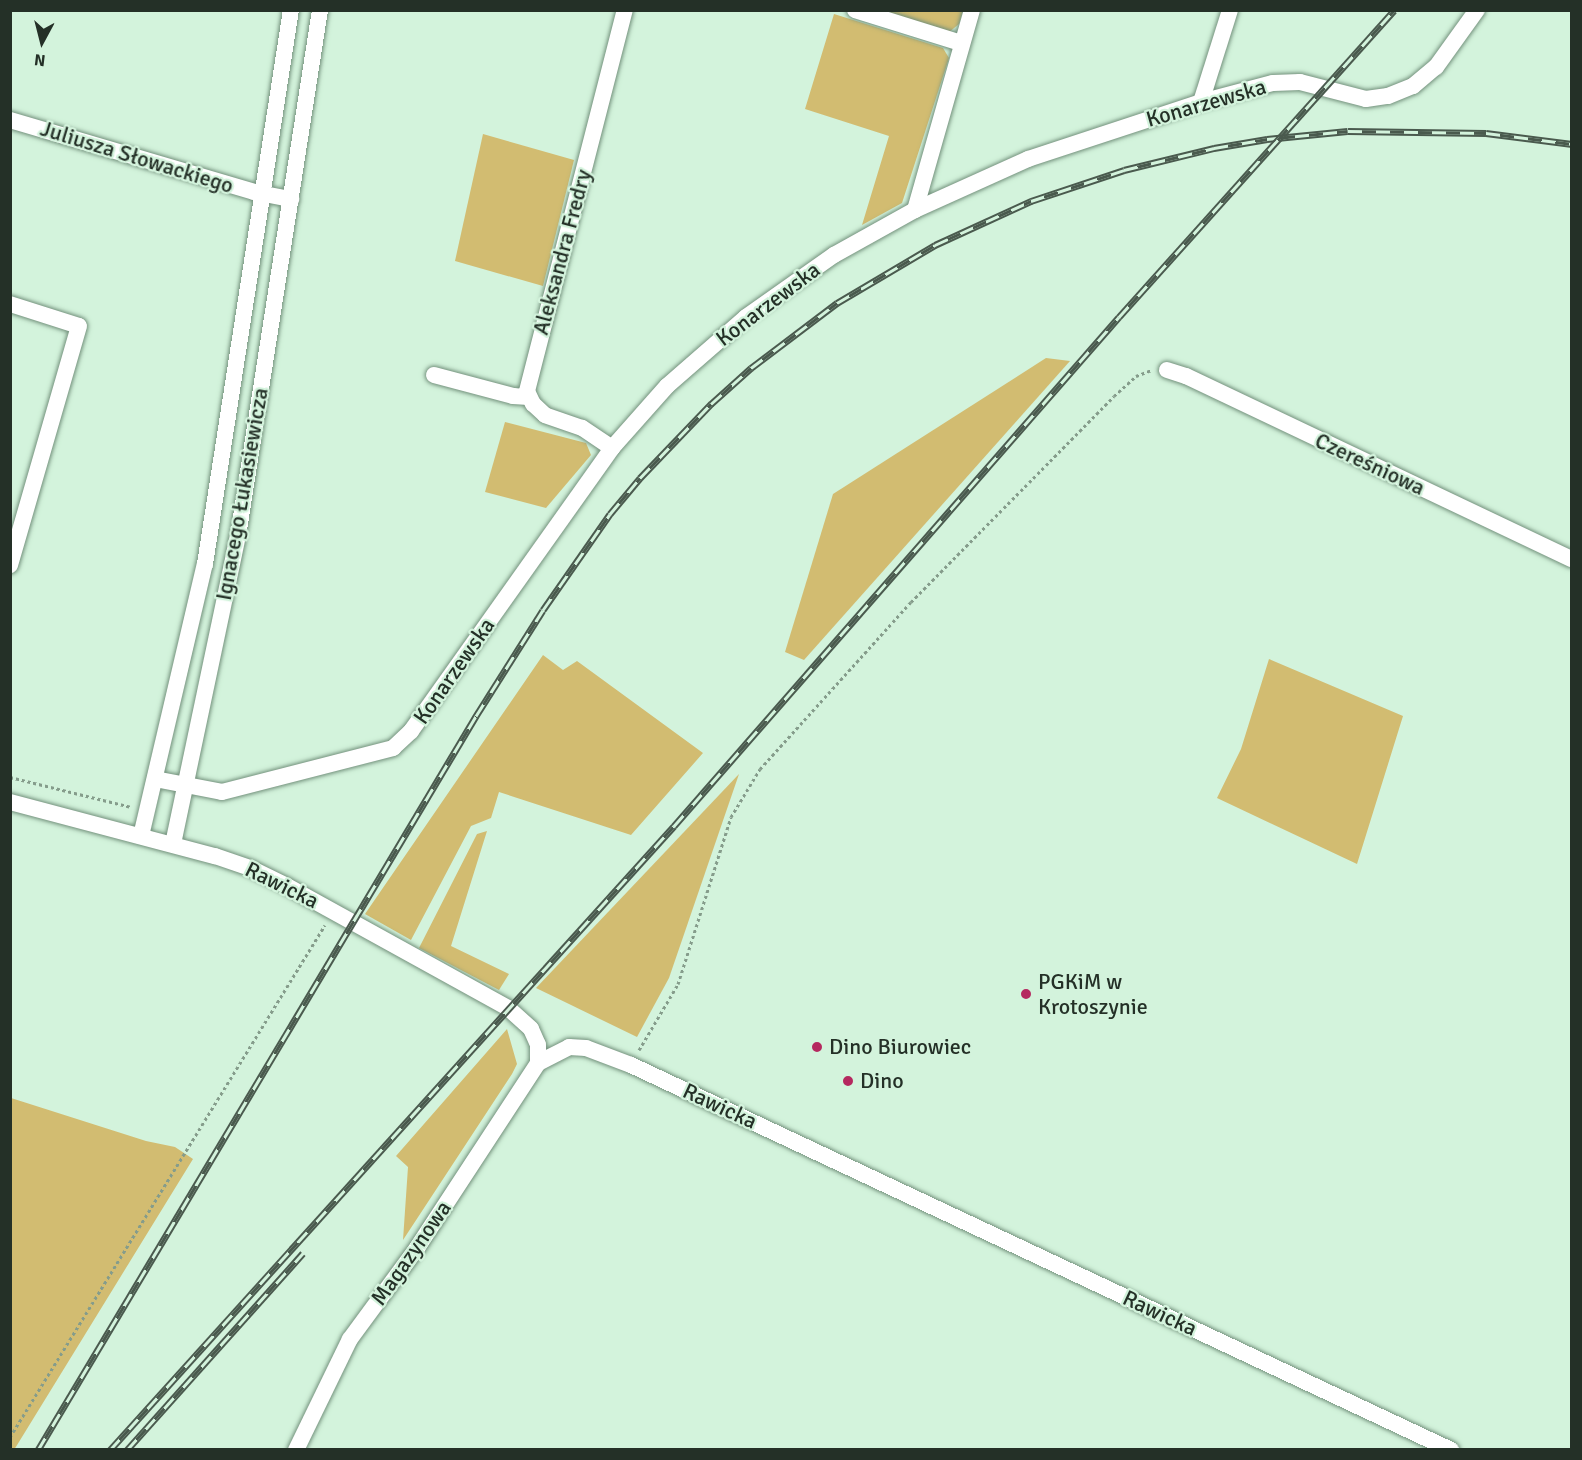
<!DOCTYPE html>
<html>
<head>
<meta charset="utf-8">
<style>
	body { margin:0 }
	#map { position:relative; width:1582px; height:1460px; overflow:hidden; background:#d3f3dc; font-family:Signika,sans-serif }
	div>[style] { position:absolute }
	.green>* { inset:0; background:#d2bc71 }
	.path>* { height:3px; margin-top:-1.5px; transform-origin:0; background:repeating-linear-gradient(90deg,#859c8b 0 3px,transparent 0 6px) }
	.roads { filter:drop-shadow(0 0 2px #73917c) drop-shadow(0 0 2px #73917c) }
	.minor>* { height:16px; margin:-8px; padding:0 8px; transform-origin:8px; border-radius:8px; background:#fff }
	.rail>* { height:7px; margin-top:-3.5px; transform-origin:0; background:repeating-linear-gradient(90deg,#d3f3dc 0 14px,#4a5a4e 0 28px); box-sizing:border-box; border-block:2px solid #4a5a4e }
	.dots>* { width:16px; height:16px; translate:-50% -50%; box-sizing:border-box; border:3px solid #d3f3dc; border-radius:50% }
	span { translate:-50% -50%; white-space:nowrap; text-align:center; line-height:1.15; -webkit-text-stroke:4.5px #d3f3dc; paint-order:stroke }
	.street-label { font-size:22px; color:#243027 }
	.poi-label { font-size:22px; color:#243027 }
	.left { translate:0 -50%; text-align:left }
	.frame { position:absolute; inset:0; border:12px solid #243027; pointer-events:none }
	.north { position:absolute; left:12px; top:12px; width:60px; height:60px; -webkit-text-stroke:4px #d3f3dc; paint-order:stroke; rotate:187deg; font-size:16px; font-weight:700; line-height:24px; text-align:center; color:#243027 }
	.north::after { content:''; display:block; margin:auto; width:21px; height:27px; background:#243027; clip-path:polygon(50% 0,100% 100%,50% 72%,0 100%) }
</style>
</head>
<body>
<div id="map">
	<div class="green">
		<i style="clip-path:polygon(876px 11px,963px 11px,959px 24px,948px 33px)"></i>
		<i style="clip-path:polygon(834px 14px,943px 48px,949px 58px,902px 203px,862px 225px,889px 136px,805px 109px)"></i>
		<i style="clip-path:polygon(483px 134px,574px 160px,543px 286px,455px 261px)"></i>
		<i style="clip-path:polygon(1046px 358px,1070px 361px,804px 660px,785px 652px,833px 494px)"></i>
		<i style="clip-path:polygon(505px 422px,586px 443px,591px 455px,546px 508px,485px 492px)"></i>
		<i style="clip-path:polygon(543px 655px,563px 670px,577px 661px,703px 753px,631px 835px,499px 792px,491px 818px,471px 826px,411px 940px,365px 914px)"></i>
		<i style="clip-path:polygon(1269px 659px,1403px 716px,1357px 864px,1217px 798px,1241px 749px)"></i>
		<i style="clip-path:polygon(739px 774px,669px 978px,637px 1037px,536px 988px)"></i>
		<i style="clip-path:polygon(487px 831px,451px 946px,509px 974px,499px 990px,419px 948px,477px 834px)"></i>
		<i style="clip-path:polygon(507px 1029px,517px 1064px,512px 1074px,403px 1240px,408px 1167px,396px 1156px)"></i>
		<i style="clip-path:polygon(11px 1098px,146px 1141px,175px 1147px,193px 1159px,14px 1450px,10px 1449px)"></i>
	</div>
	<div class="path">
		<i style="left:10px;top:777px;width:125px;rotate:13.9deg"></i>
		<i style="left:639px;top:1050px;width:77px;rotate:-59.4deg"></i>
		<i style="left:678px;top:984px;width:175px;rotate:-72.4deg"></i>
		<i style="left:731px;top:817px;width:56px;rotate:-58.9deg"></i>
		<i style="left:760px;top:769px;width:225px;rotate:-47.9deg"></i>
		<i style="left:911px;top:602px;width:289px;rotate:-45.4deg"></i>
		<i style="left:1114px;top:396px;width:30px;rotate:-42deg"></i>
		<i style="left:1136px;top:376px;width:17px;rotate:-21deg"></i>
		<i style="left:10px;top:1437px;width:601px;rotate:-58.4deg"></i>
	</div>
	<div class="roads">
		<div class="minor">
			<i style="left:855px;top:10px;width:111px;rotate:17.3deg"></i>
			<i style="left:1201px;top:102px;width:96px;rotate:-72.5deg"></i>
			<i style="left:10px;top:120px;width:254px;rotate:16.4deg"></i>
			<i style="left:254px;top:192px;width:38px;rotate:11deg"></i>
			<i style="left:915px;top:210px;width:208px;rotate:-74.1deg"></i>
			<i style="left:10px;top:304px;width:72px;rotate:17.7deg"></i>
			<i style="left:79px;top:326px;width:249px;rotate:106.1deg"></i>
			<i style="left:1167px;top:370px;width:20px;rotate:18deg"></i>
			<i style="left:1186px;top:376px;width:427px;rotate:25.4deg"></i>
			<i style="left:434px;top:375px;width:82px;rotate:14.9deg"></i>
			<i style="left:513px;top:396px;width:16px;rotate:4deg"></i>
			<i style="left:612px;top:448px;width:36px;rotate:-146deg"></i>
			<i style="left:582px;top:428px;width:39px;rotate:-161deg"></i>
			<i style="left:545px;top:415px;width:16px;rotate:-137deg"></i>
			<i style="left:533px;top:404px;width:14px;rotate:-115deg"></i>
			<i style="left:527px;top:391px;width:393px;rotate:-75.6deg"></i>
			<i style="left:155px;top:779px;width:68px;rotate:11deg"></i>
			<i style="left:222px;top:792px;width:177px;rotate:-14.4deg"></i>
			<i style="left:393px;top:748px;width:25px;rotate:-43deg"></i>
			<i style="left:411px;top:731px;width:347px;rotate:-54.6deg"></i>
			<i style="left:612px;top:448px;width:83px;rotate:-48.4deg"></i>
			<i style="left:667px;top:386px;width:105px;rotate:-41.1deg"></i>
			<i style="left:746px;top:317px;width:108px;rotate:-35.2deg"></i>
			<i style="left:834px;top:255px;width:93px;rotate:-29.1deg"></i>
			<i style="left:915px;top:210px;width:124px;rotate:-24.3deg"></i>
			<i style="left:1028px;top:159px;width:182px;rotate:-18.2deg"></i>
			<i style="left:1201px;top:102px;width:74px;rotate:-14.8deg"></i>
			<i style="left:1273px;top:83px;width:27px;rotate:-2deg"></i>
			<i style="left:1300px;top:82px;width:68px;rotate:14.4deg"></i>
			<i style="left:1366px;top:99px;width:22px;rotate:-8deg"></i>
			<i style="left:1388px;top:96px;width:27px;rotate:-22deg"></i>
			<i style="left:1413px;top:86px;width:30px;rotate:-40deg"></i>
			<i style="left:1436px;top:67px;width:70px;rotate:-54.3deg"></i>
			<i style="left:10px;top:802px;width:212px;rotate:14.8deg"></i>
			<i style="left:215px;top:856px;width:37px;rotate:19deg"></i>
			<i style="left:250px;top:868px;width:41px;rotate:25.9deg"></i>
			<i style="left:287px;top:886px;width:252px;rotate:28.9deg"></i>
			<i style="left:508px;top:1008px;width:31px;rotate:42deg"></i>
			<i style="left:531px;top:1029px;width:17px;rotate:66deg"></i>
			<i style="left:538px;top:1045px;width:18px;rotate:90deg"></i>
			<i style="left:141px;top:836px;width:279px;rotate:-76.8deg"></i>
			<i style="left:205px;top:564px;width:561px;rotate:-81.18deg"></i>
			<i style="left:173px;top:844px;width:315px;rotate:-78.1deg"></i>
			<i style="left:238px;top:536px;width:532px;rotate:-81.14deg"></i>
			<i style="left:296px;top:1450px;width:123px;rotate:-64.1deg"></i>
			<i style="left:350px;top:1339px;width:113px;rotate:-53.6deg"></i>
			<i style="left:417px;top:1248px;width:221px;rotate:-56.8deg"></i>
			<i style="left:538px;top:1063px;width:35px;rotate:-27deg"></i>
			<i style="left:569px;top:1047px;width:17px;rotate:3deg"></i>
			<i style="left:586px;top:1048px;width:48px;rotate:20.7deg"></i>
			<i style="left:631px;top:1065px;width:906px;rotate:25.15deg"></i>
		</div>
	</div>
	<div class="rail">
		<i style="left:38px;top:1450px;width:855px;rotate:-59.17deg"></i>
		<i style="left:476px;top:716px;width:125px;rotate:-57.7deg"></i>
		<i style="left:543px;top:610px;width:117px;rotate:-55.1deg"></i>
		<i style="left:610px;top:514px;width:47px;rotate:-50.2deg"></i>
		<i style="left:640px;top:478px;width:103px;rotate:-46.2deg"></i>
		<i style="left:711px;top:404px;width:54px;rotate:-42deg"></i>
		<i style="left:751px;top:368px;width:108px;rotate:-37.1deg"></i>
		<i style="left:837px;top:303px;width:114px;rotate:-30.6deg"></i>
		<i style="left:935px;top:245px;width:106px;rotate:-24.6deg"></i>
		<i style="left:1031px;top:201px;width:98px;rotate:-18.4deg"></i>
		<i style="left:1124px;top:170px;width:93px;rotate:-13.7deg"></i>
		<i style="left:1214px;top:148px;width:54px;rotate:-9.6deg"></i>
		<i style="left:1267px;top:139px;width:81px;rotate:-5.6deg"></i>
		<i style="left:1348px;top:131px;width:138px;rotate:0.8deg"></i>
		<i style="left:1486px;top:133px;width:87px;rotate:7.3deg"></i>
		<i style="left:110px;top:1450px;width:841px;rotate:-47.89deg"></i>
		<i style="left:674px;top:826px;width:676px;rotate:-48.84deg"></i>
		<i style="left:1119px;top:317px;width:412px;rotate:-48.1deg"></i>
		<i style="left:127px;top:1450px;width:264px;rotate:-48.2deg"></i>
	</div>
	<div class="dots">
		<i style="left:1026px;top:994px;background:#b5285f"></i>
		<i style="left:817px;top:1047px;background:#b5285f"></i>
		<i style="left:848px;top:1081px;background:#b5285f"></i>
	</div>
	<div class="street-label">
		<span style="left:1206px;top:103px;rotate:-16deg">Konarzewska</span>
		<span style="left:137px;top:157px;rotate:17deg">Juliusza Słowackiego</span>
		<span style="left:562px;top:252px;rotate:-75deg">Aleksandra Fredry</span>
		<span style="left:768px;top:304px;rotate:-37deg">Konarzewska</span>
		<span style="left:1370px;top:464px;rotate:25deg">Czereśniowa</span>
		<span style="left:242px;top:494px;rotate:-80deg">Ignacego Łukasiewicza</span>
		<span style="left:454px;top:671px;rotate:-55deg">Konarzewska</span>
		<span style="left:282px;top:885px;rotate:26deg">Rawicka</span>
		<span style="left:720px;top:1106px;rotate:25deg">Rawicka</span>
		<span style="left:411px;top:1253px;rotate:-55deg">Magazynowa</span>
		<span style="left:1160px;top:1313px;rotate:25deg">Rawicka</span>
	</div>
	<div class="poi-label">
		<span class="left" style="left:1038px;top:994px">PGKiM w<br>Krotoszynie</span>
		<span class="left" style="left:829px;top:1047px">Dino Biurowiec</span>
		<span class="left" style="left:860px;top:1081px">Dino</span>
	</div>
	<div class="frame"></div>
	<div class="north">N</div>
</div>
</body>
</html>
